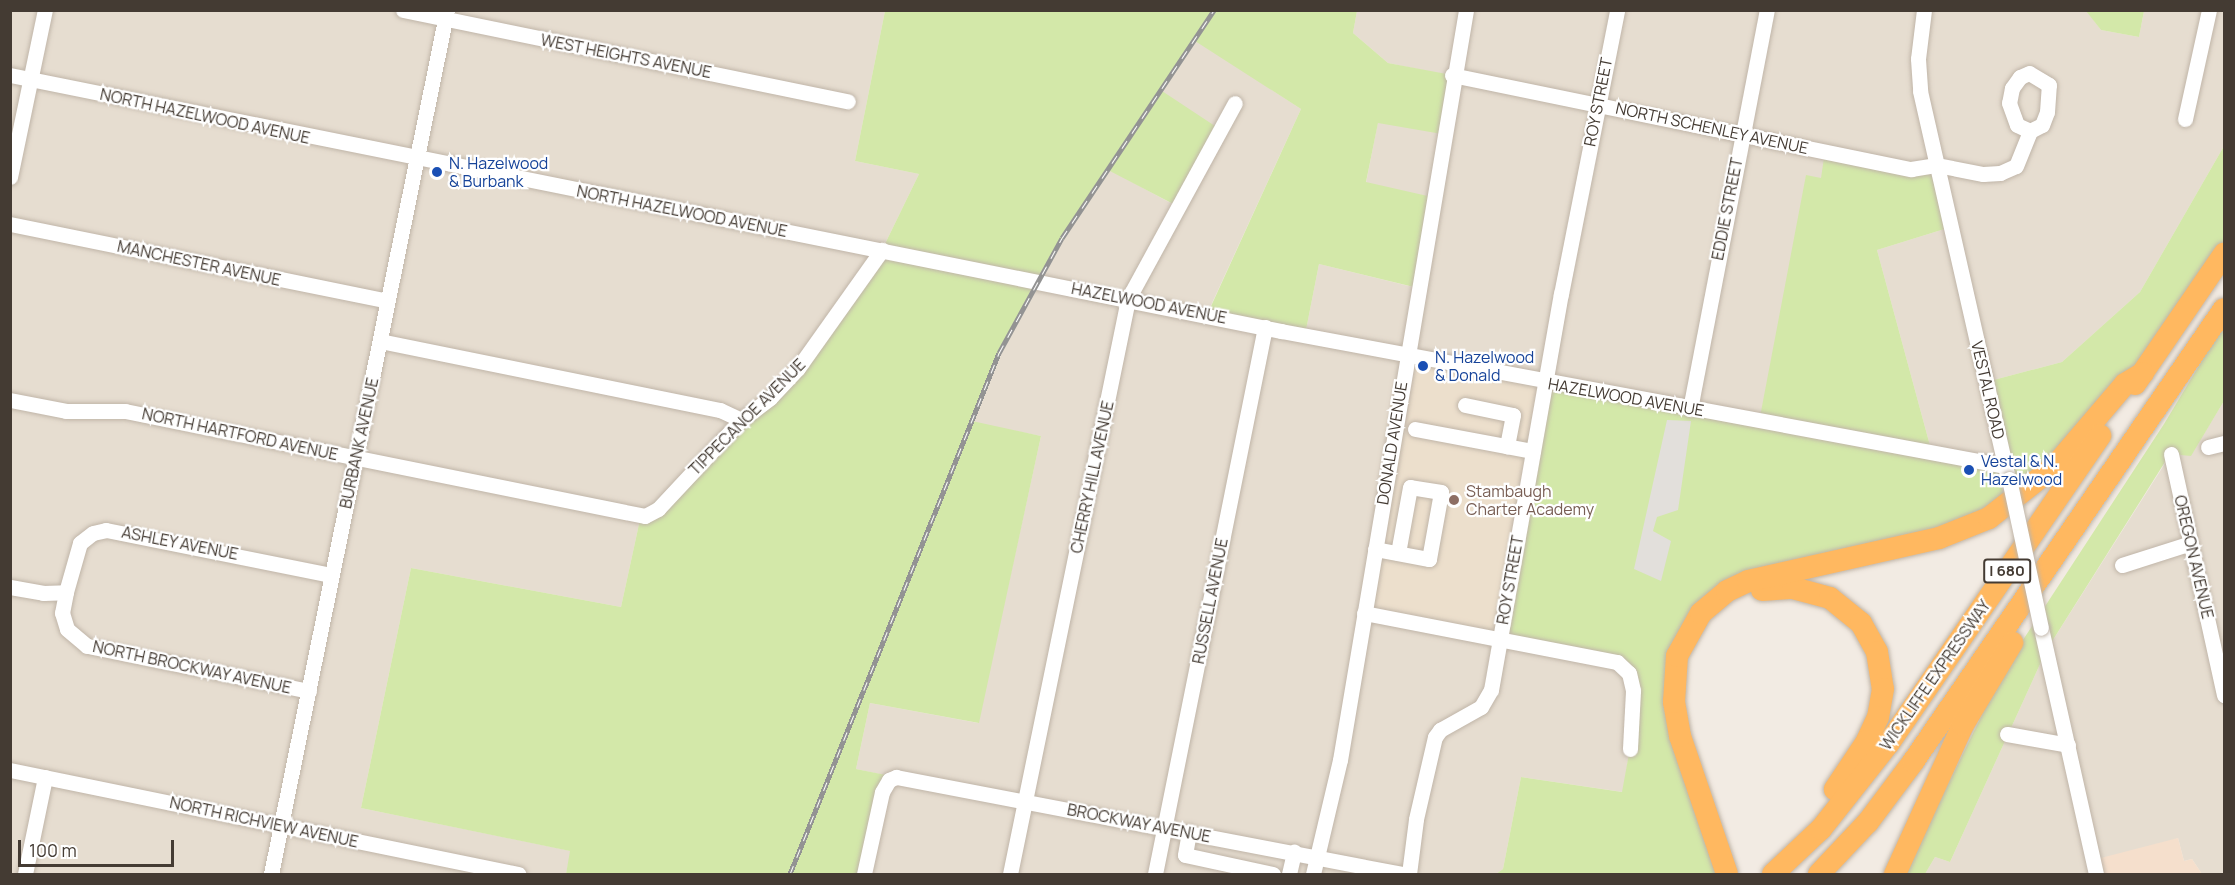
<!DOCTYPE html>
<html>
<head>
<meta charset="utf-8">
<style>
	body { margin:0 }
	#map { position:relative; width:2235px; height:885px; overflow:hidden; background:#f2ebe3; font-family:Manrope,sans-serif }
	div>[style] { position:absolute }
	.residential>* { inset:0; background:#e6ddd0 }
	.commercial>* { inset:0; background:#f5dfcc }
	.education>* { inset:0; background:#ecdfcc }
	.green>* { inset:0; background:#d3e8a9 }
	.parking>* { inset:0; background:#e2dfdb }
	.roads { filter:drop-shadow(0 0 2px #c0b5a8) drop-shadow(0 0 2px #c0b5a8) }
	.minor>* { height:15px; margin:-7.5px; padding:0 7.5px; transform-origin:7.5px; border-radius:7.5px; background:#fff }
	.highway>* { height:22px; margin:-11px; padding:0 11px; transform-origin:11px; border-radius:11px; background:#ffb860 }
	.rail>* { height:5px; margin-top:-2.5px; transform-origin:0; background:repeating-linear-gradient(90deg,#fff 0 9px,#939393 0 18px); box-sizing:border-box; border-block:2px solid #939393 }
	.bridges { filter:drop-shadow(0 0 2px #c0b5a8) drop-shadow(0 0 2px #c0b5a8) }
	.minor-bridge>* { height:15px; margin:-7.5px; padding:0 7.5px; transform-origin:7.5px; border-radius:7.5px; background:#fff }
	.dots>* { width:16px; height:16px; translate:-50% -50%; box-sizing:border-box; border:3px solid #fff; border-radius:50% }
	span { translate:-50% -50%; white-space:nowrap; text-align:center; line-height:1.15; -webkit-text-stroke:4.5px #fff; paint-order:stroke }
	.shield-label span { padding:2px 4px; background:#fff; border:2px solid; border-radius:4px; -webkit-text-stroke-width:0 }
	.shield-label { font-size:15px; color:#443b33; font-weight:700 }
	.street-label { font-size:16px; color:#443b33 }
	.transit-label { font-size:16px; color:#164399 }
	.left { translate:0 -50%; text-align:left }
	.education-label { font-size:16px; color:#785e54 }
	.frame { position:absolute; inset:0; border:12px solid #443b33; pointer-events:none }
	.scale { position:absolute; left:18px; top:840px; width:156px; height:27px; box-sizing:border-box; border:3px solid #443b33; border-top:0; padding-left:8px; font-size:18px; line-height:21px; white-space:nowrap; color:#443b33; -webkit-text-stroke:4px #fff; paint-order:stroke }
</style>
</head>
<body>
<div id="map">
	<div class="residential">
		<i style="clip-path:polygon(2086px 10px,2101px 30px,2139px 37px,2144px 11px,2224px 11px,2224px 146px,2140px 292px,2062px 362px,1986px 382px,2005px 466px,1932px 453px,1877px 250px,1951px 227px,1821px 178px,1759px 422px,1610px 660px,1629px 673px,1630px 748px,1623px 792px,1521px 777px,1503px 869px,1496px 874px,864px 874px,894px 777px,856px 769px,870px 703px,978px 723px,1041px 436px,971px 422px,999px 353px,1036px 280px,1108px 169px,1178px 207px,1161px 91px,1196px 40px,1301px 109px,1207px 314px,1305px 335px,1319px 264px,1417px 288px,1432px 198px,1366px 183px,1378px 122px,1452px 76px,1388px 63px,1353px 33px,1357px 11px)"></i>
		<i style="clip-path:polygon(10px 11px,885px 11px,855px 161px,919px 174px,882px 250px,817px 347px,641px 515px,621px 607px,411px 568px,361px 808px,571px 851px,566px 874px,11px 874px)"></i>
		<i style="clip-path:polygon(2224px 401px,2224px 874px,2202px 874px,2192px 859px,2184px 861px,2178px 838px,2096px 874px,1925px 874px,1935px 857px,1950px 862px,2046px 651px,2171px 454px,2191px 455px)"></i>
	</div>
	<div class="commercial">
		<i style="clip-path:polygon(2178px 838px,2184px 861px,2192px 859px,2202px 874px,2096px 874px,2093px 860px)"></i>
	</div>
	<div class="education">
		<i style="clip-path:polygon(1407px 354px,1545px 382px,1500px 639px,1364px 613px)"></i>
	</div>
	<div class="green">
		<i style="clip-path:polygon(885px 11px,1357px 11px,1353px 33px,1388px 63px,1452px 75px,1442px 134px,1378px 123px,1366px 182px,1432px 197px,1418px 288px,1319px 264px,1305px 335px,1207px 315px,1301px 109px,1195px 41px,1162px 91px,1221px 130px,1179px 207px,1108px 170px,1036px 280px,999px 353px,972px 421px,1041px 436px,979px 723px,870px 703px,856px 769px,896px 777px,892px 778px,864px 874px,566px 874px,570px 851px,361px 808px,411px 568px,621px 607px,641px 515px,757px 409px,882px 250px,919px 174px,855px 161px)"></i>
		<i style="clip-path:polygon(2086px 11px,2144px 11px,2139px 37px,2101px 30px)"></i>
		<i style="clip-path:polygon(2224px 146px,2224px 254px,2143px 373px,2022px 487px,2018px 475px,2001px 482px,2005px 502px,1974px 519px,1750px 572px,1673px 647px,1719px 874px,1496px 874px,1503px 869px,1521px 777px,1622px 792px,1630px 748px,1633px 691px,1623px 665px,1500px 639px,1545px 382px,1759px 422px,1806px 175px,1821px 178px,1825px 151px,1937px 165px,1951px 227px,1877px 250px,1932px 453px,2005px 466px,1986px 382px,2062px 362px,2140px 292px)"></i>
		<i style="clip-path:polygon(2224px 324px,2224px 401px,2191px 456px,2170px 454px,2046px 651px,1950px 862px,1935px 857px,1925px 874px,1904px 874px,2006px 666px,2164px 424px)"></i>
	</div>
	<div class="parking">
		<i style="clip-path:polygon(1667px 420px,1691px 421px,1678px 510px,1657px 517px,1653px 531px,1671px 541px,1661px 581px,1634px 569px)"></i>
	</div>
	<div class="roads">
		<div class="minor">
			<i style="left:403px;top:10px;width:454px;rotate:11.6deg"></i>
			<i style="left:1924px;top:10px;width:49px;rotate:97deg"></i>
			<i style="left:1918px;top:59px;width:32px;rotate:86deg"></i>
			<i style="left:1920px;top:91px;width:393px;rotate:77.2deg"></i>
			<i style="left:10px;top:75px;width:1297px;rotate:11.39deg"></i>
			<i style="left:1281px;top:331px;width:736px;rotate:10.56deg"></i>
			<i style="left:1452px;top:75px;width:469px;rotate:11.6deg"></i>
			<i style="left:1911px;top:169px;width:26px;rotate:-9deg"></i>
			<i style="left:1937px;top:165px;width:47px;rotate:11.1deg"></i>
			<i style="left:1983px;top:174px;width:17px;rotate:-3deg"></i>
			<i style="left:2000px;top:173px;width:17px;rotate:-24deg"></i>
			<i style="left:2016px;top:166px;width:38px;rotate:-68deg"></i>
			<i style="left:2030px;top:131px;width:13px;rotate:-27deg"></i>
			<i style="left:2042px;top:125px;width:14px;rotate:-69deg"></i>
			<i style="left:2047px;top:112px;width:27px;rotate:-86deg"></i>
			<i style="left:2049px;top:85px;width:23px;rotate:-149deg"></i>
			<i style="left:2029px;top:73px;width:10px;rotate:156deg"></i>
			<i style="left:2020px;top:77px;width:14px;rotate:126deg"></i>
			<i style="left:2012px;top:88px;width:15px;rotate:101deg"></i>
			<i style="left:2009px;top:103px;width:23px;rotate:70deg"></i>
			<i style="left:2017px;top:125px;width:14px;rotate:25deg"></i>
			<i style="left:2185px;top:119px;width:112px;rotate:-77.6deg"></i>
			<i style="left:10px;top:177px;width:171px;rotate:-78.2deg"></i>
			<i style="left:10px;top:224px;width:385px;rotate:11.5deg"></i>
			<i style="left:380px;top:341px;width:347px;rotate:11.5deg"></i>
			<i style="left:720px;top:410px;width:23px;rotate:25deg"></i>
			<i style="left:10px;top:400px;width:57px;rotate:11.1deg"></i>
			<i style="left:66px;top:411px;width:59px"></i>
			<i style="left:125px;top:411px;width:530px;rotate:11.42deg"></i>
			<i style="left:645px;top:516px;width:15px;rotate:-28deg"></i>
			<i style="left:658px;top:509px;width:122px;rotate:-47deg"></i>
			<i style="left:741px;top:420px;width:36px;rotate:-37deg"></i>
			<i style="left:770px;top:398px;width:41px;rotate:-47deg"></i>
			<i style="left:798px;top:368px;width:145px;rotate:-54.6deg"></i>
			<i style="left:1465px;top:405px;width:49px;rotate:11.8deg"></i>
			<i style="left:1513px;top:415px;width:32px;rotate:101deg"></i>
			<i style="left:1690px;top:409px;width:406px;rotate:-79.1deg"></i>
			<i style="left:1415px;top:429px;width:120px;rotate:10.6deg"></i>
			<i style="left:2208px;top:447px;width:16px;rotate:-14deg"></i>
			<i style="left:2171px;top:454px;width:247px;rotate:77.6deg"></i>
			<i style="left:1375px;top:549px;width:55px;rotate:10.5deg"></i>
			<i style="left:1429px;top:559px;width:68px;rotate:-79.8deg"></i>
			<i style="left:1441px;top:492px;width:31px;rotate:-171deg"></i>
			<i style="left:1410px;top:487px;width:67px;rotate:100.3deg"></i>
			<i style="left:2122px;top:565px;width:72px;rotate:-17.7deg"></i>
			<i style="left:10px;top:587px;width:34px;rotate:10deg"></i>
			<i style="left:43px;top:593px;width:23px;rotate:-2deg"></i>
			<i style="left:1364px;top:613px;width:258px;rotate:11deg"></i>
			<i style="left:1617px;top:662px;width:16px;rotate:43deg"></i>
			<i style="left:1629px;top:673px;width:18px;rotate:77deg"></i>
			<i style="left:1633px;top:691px;width:58px;rotate:93deg"></i>
			<i style="left:2041px;top:628px;width:252px;rotate:77.4deg"></i>
			<i style="left:309px;top:691px;width:227px;rotate:-168.5deg"></i>
			<i style="left:87px;top:646px;width:26px;rotate:-140deg"></i>
			<i style="left:67px;top:629px;width:17px;rotate:-107deg"></i>
			<i style="left:62px;top:613px;width:21px;rotate:-79deg"></i>
			<i style="left:66px;top:592px;width:51px;rotate:-74.1deg"></i>
			<i style="left:80px;top:543px;width:16px;rotate:-38deg"></i>
			<i style="left:93px;top:533px;width:13px;rotate:-13deg"></i>
			<i style="left:106px;top:530px;width:230px;rotate:11.3deg"></i>
			<i style="left:2007px;top:734px;width:62px;rotate:10.2deg"></i>
			<i style="left:10px;top:770px;width:519px;rotate:11.57deg"></i>
			<i style="left:1189px;top:832px;width:23px;rotate:100deg"></i>
			<i style="left:1185px;top:855px;width:90px;rotate:12.2deg"></i>
			<i style="left:25px;top:874px;width:99px;rotate:-78.3deg"></i>
			<i style="left:271px;top:874px;width:882px;rotate:-78.49deg"></i>
			<i style="left:864px;top:874px;width:84px;rotate:-77.6deg"></i>
			<i style="left:882px;top:792px;width:14px;rotate:-60deg"></i>
			<i style="left:889px;top:780px;width:8px;rotate:-23deg"></i>
			<i style="left:896px;top:777px;width:515px;rotate:10.85deg"></i>
			<i style="left:1010px;top:874px;width:587px;rotate:-78.4deg"></i>
			<i style="left:1128px;top:299px;width:223px;rotate:-61.4deg"></i>
			<i style="left:1155px;top:874px;width:558px;rotate:-78.63deg"></i>
			<i style="left:1289px;top:874px;width:23px;rotate:-77deg"></i>
			<i style="left:1313px;top:874px;width:117px;rotate:-76.7deg"></i>
			<i style="left:1340px;top:760px;width:761px;rotate:-80.46deg"></i>
			<i style="left:1409px;top:874px;width:55px;rotate:-82.7deg"></i>
			<i style="left:1416px;top:819px;width:84px;rotate:-77deg"></i>
			<i style="left:1435px;top:737px;width:9px;rotate:-54deg"></i>
			<i style="left:1440px;top:730px;width:47px;rotate:-29.3deg"></i>
			<i style="left:1481px;top:707px;width:20px;rotate:-60deg"></i>
			<i style="left:1491px;top:690px;width:402px;rotate:-80deg"></i>
			<i style="left:1561px;top:294px;width:289px;rotate:-78.8deg"></i>
		</div>
		<div class="highway">
			<i style="left:2135px;top:384px;width:158px;rotate:-55.6deg"></i>
			<i style="left:1762px;top:590px;width:31px;rotate:-4deg"></i>
			<i style="left:1793px;top:588px;width:38px;rotate:15deg"></i>
			<i style="left:1830px;top:598px;width:40px;rotate:39deg"></i>
			<i style="left:1861px;top:623px;width:33px;rotate:61deg"></i>
			<i style="left:1877px;top:652px;width:37px;rotate:81deg"></i>
			<i style="left:1883px;top:689px;width:28px;rotate:100deg"></i>
			<i style="left:1878px;top:717px;width:26px;rotate:115deg"></i>
			<i style="left:1867px;top:741px;width:58px;rotate:123.7deg"></i>
			<i style="left:1727px;top:874px;width:146px;rotate:-108.8deg"></i>
			<i style="left:1680px;top:736px;width:35px;rotate:-100deg"></i>
			<i style="left:1674px;top:702px;width:46px;rotate:-86.3deg"></i>
			<i style="left:1677px;top:656px;width:49px;rotate:-60.8deg"></i>
			<i style="left:1701px;top:613px;width:34px;rotate:-40deg"></i>
			<i style="left:1727px;top:591px;width:23px;rotate:-25deg"></i>
			<i style="left:1748px;top:581px;width:196px;rotate:-12.7deg"></i>
			<i style="left:1939px;top:538px;width:54px;rotate:-21.8deg"></i>
			<i style="left:1989px;top:518px;width:85px;rotate:-38.3deg"></i>
			<i style="left:2056px;top:465px;width:106px;rotate:-49.6deg"></i>
			<i style="left:2125px;top:384px;width:21px;rotate:-31deg"></i>
			<i style="left:1773px;top:874px;width:66px;rotate:-43.2deg"></i>
			<i style="left:1821px;top:829px;width:110px;rotate:-51.7deg"></i>
			<i style="left:1889px;top:743px;width:373px;rotate:-55.5deg"></i>
			<i style="left:1819px;top:874px;width:71px;rotate:-46.7deg"></i>
			<i style="left:1868px;top:822px;width:75px;rotate:-53.1deg"></i>
			<i style="left:1913px;top:762px;width:549px;rotate:-55.53deg"></i>
			<i style="left:1895px;top:874px;width:164px;rotate:-65.5deg"></i>
			<i style="left:1963px;top:725px;width:96px;rotate:-59.1deg"></i>
		</div>
	</div>
	<div class="rail">
		<i style="left:790px;top:874px;width:561px;rotate:-68.14deg"></i>
		<i style="left:999px;top:353px;width:131px;rotate:-61.3deg"></i>
		<i style="left:1062px;top:238px;width:274px;rotate:-56.3deg"></i>
	</div>
	<div class="bridges">
		<div class="minor-bridge">
			<i style="left:2009px;top:479px;width:152px;rotate:77.9deg"></i>
		</div>
	</div>
	<div class="dots">
		<i style="left:437px;top:172px;background:#1a4fb4"></i>
		<i style="left:1423px;top:366px;background:#1a4fb4"></i>
		<i style="left:1969px;top:470px;background:#1a4fb4"></i>
		<i style="left:1454px;top:500px;background:#8d6e63"></i>
	</div>
	<div class="shield-label">
		<span style="left:2007px;top:571px">I 680</span>
	</div>
	<div class="street-label">
		<span style="left:626px;top:56px;rotate:11deg">WEST HEIGHTS AVENUE</span>
		<span style="left:1598px;top:102px;rotate:-79deg">ROY STREET</span>
		<span style="left:205px;top:116px;rotate:12deg">NORTH HAZELWOOD AVENUE</span>
		<span style="left:1712px;top:128px;rotate:12deg">NORTH SCHENLEY AVENUE</span>
		<span style="left:1727px;top:209px;rotate:-79deg">EDDIE STREET</span>
		<span style="left:682px;top:211px;rotate:11deg">NORTH HAZELWOOD AVENUE</span>
		<span style="left:199px;top:263px;rotate:12deg">MANCHESTER AVENUE</span>
		<span style="left:1149px;top:303px;rotate:11deg">HAZELWOOD AVENUE</span>
		<span style="left:1988px;top:390px;rotate:77deg">VESTAL ROAD</span>
		<span style="left:1626px;top:397px;rotate:10deg">HAZELWOOD AVENUE</span>
		<span style="left:747px;top:417px;rotate:-45deg">TIPPECANOE AVENUE</span>
		<span style="left:240px;top:434px;rotate:12deg">NORTH HARTFORD AVENUE</span>
		<span style="left:359px;top:443px;rotate:-78deg">BURBANK AVENUE</span>
		<span style="left:1392px;top:443px;rotate:-81deg">DONALD AVENUE</span>
		<span style="left:1092px;top:477px;rotate:-78deg">CHERRY HILL AVENUE</span>
		<span style="left:180px;top:543px;rotate:11deg">ASHLEY AVENUE</span>
		<span style="left:2194px;top:557px;rotate:77deg">OREGON AVENUE</span>
		<span style="left:1510px;top:580px;rotate:-80deg">ROY STREET</span>
		<span style="left:1210px;top:601px;rotate:-79deg">RUSSELL AVENUE</span>
		<span style="left:192px;top:667px;rotate:12deg">NORTH BROCKWAY AVENUE</span>
		<span style="left:1935px;top:675px;rotate:-55deg">WICKLIFFE EXPRESSWAY</span>
		<span style="left:264px;top:822px;rotate:12deg">NORTH RICHVIEW AVENUE</span>
		<span style="left:1139px;top:823px;rotate:11deg">BROCKWAY AVENUE</span>
	</div>
	<div class="transit-label">
		<span class="left" style="left:449px;top:172px">N. Hazelwood<br>&amp; Burbank</span>
		<span class="left" style="left:1435px;top:366px">N. Hazelwood<br>&amp; Donald</span>
		<span class="left" style="left:1981px;top:470px">Vestal &amp; N.<br>Hazelwood</span>
	</div>
	<div class="education-label">
		<span class="left" style="left:1466px;top:500px">Stambaugh<br>Charter Academy</span>
	</div>
	<div class="frame"></div>
	<div class="scale">100 m</div>
</div>
</body>
</html>
